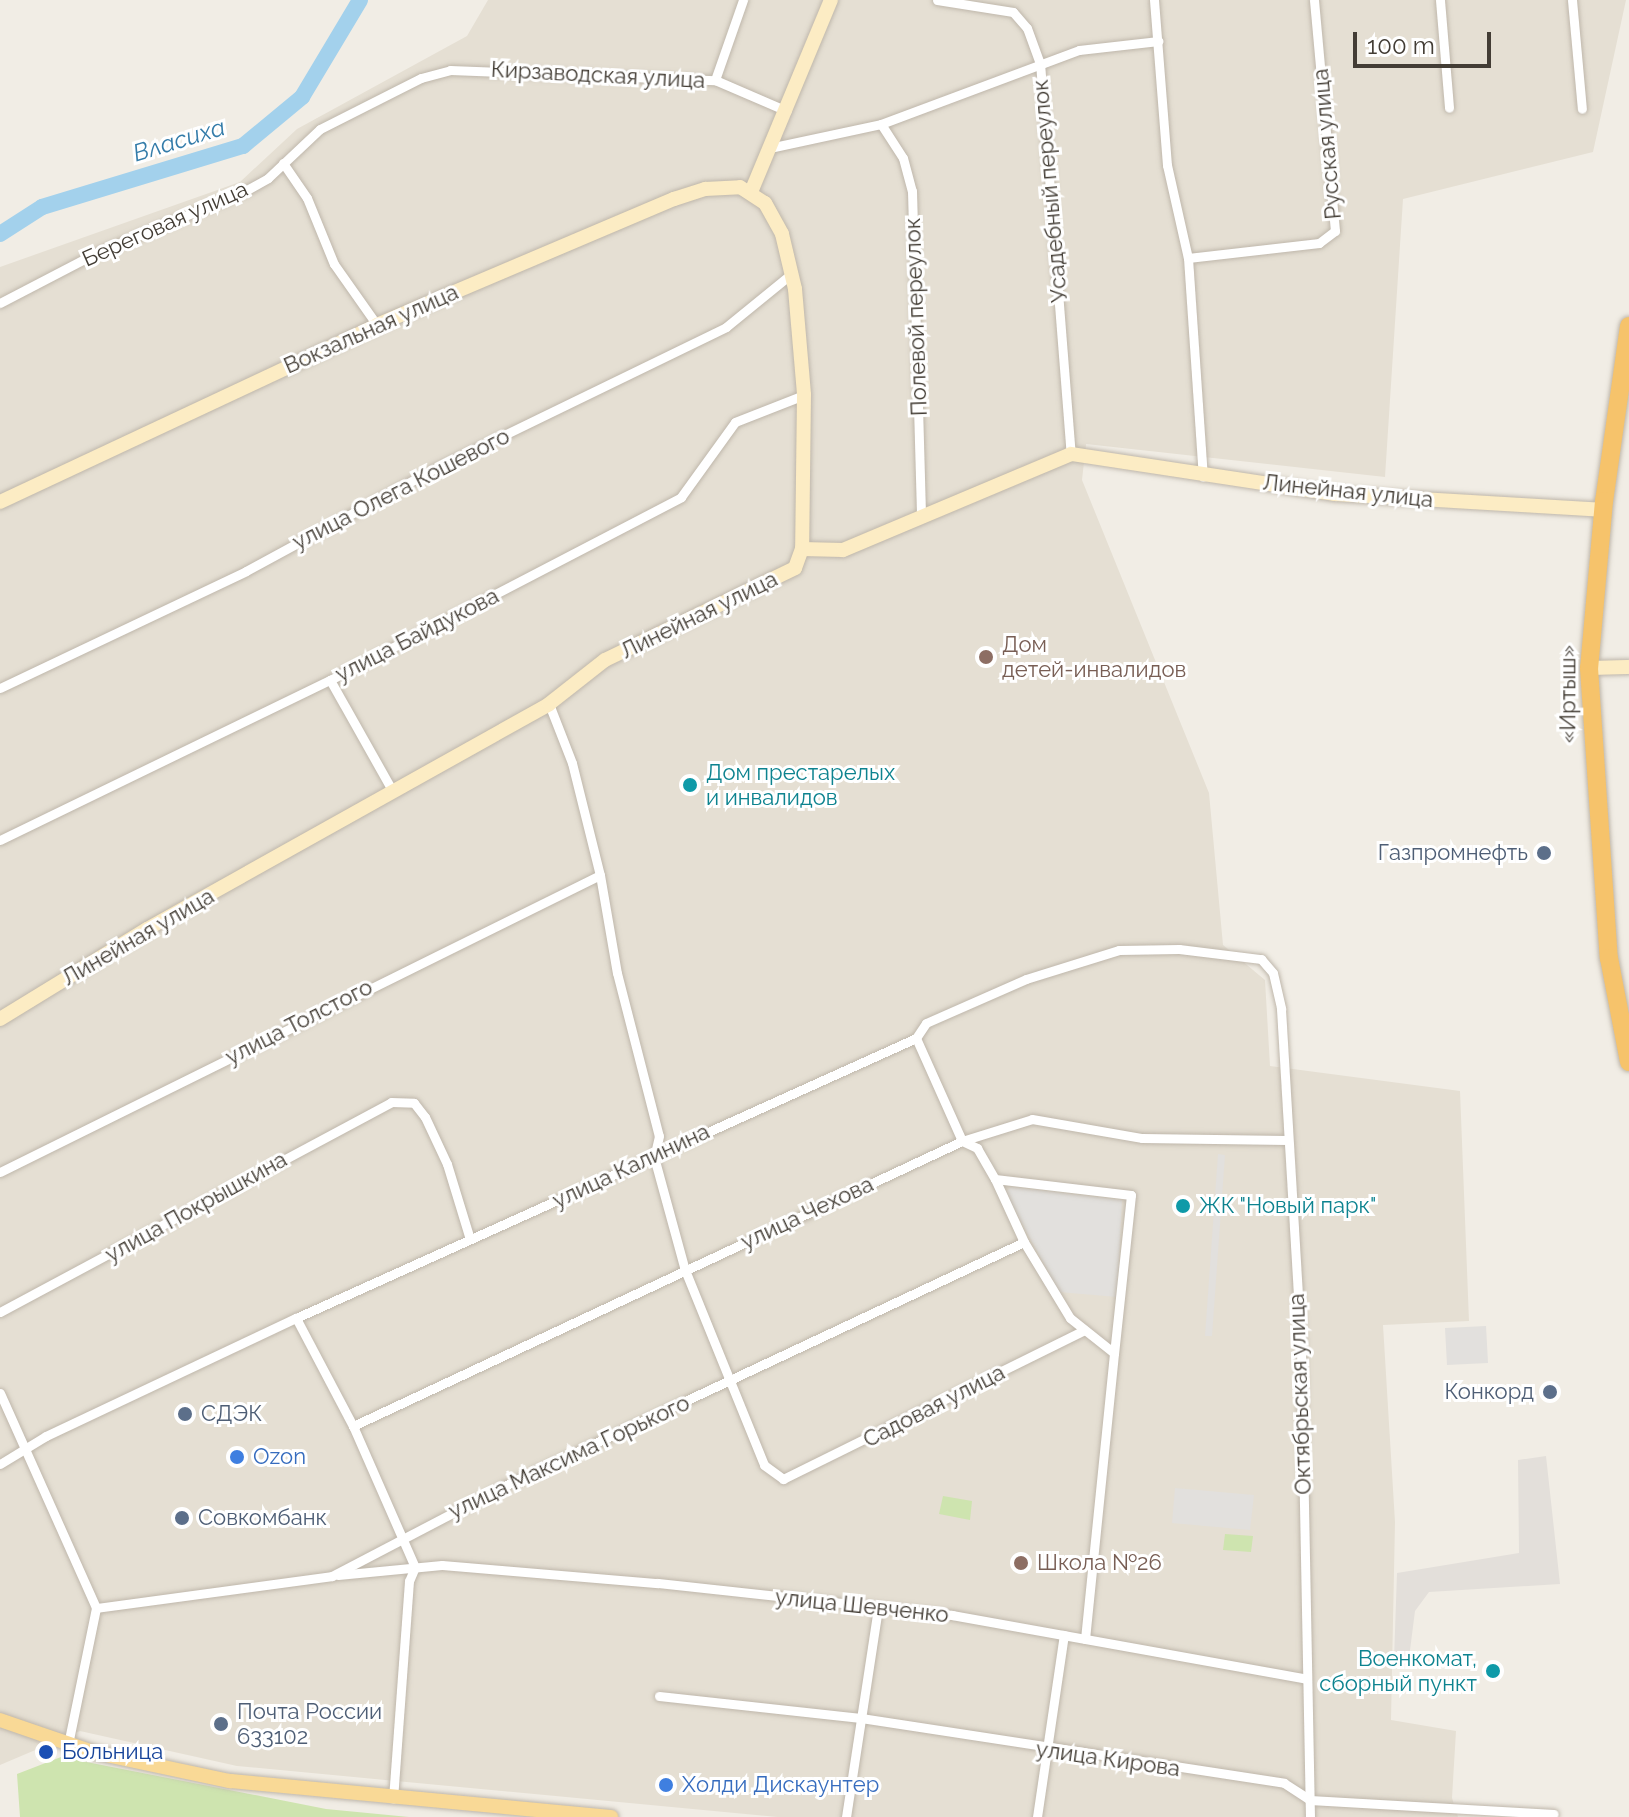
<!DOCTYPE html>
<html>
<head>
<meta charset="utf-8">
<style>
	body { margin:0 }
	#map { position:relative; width:1629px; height:1817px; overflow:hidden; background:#f1ede5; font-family:Raleway,sans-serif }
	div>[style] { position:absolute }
	.residential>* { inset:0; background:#e5dfd3 }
	.industrial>* { inset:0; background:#e3dfda }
	.green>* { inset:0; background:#cee4af }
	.parking>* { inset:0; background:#e2e0dd }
	.river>* { height:16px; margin:-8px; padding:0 8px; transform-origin:8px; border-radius:8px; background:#a3d1ec }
	.roads { filter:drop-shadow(0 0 2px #bfb7ab) drop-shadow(0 0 2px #bfb7ab) }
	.street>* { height:9px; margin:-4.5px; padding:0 4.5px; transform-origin:4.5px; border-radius:4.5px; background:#fff }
	.secondary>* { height:14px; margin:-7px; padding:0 7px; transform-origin:7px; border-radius:7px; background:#fcecc4 }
	.primary>* { height:14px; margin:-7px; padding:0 7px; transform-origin:7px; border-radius:7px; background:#f9d996 }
	.highway>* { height:18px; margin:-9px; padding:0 9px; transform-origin:9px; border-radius:9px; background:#f6c36b }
	.dots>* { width:22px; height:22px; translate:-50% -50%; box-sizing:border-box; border:4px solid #fff; border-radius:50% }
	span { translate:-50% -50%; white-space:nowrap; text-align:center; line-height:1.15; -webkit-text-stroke:6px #fff; paint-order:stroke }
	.street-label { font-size:22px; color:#433d35 }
	.education-label { font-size:22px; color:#785e54 }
	.left { translate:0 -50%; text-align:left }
	.culture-label { font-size:22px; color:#0d838f }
	.right { translate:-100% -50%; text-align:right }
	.service-label { font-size:22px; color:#4e5e75 }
	.shop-label { font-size:22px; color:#366cbe }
	.transit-label { font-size:22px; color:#164399 }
	.water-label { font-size:24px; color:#347ca9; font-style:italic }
	.scale { position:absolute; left:1353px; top:32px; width:138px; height:36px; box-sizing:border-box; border:4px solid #433d35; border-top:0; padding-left:10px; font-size:24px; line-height:28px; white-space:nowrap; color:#433d35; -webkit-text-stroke:6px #fff; paint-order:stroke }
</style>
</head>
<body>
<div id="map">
	<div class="residential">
		<i style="clip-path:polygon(488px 0,1626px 0,1593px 152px,1403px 199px,1385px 477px,1086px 444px,1082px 480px,1209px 793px,1223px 945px,1265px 980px,1270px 1066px,1460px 1091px,1469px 1321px,1383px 1325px,1395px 1522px,1391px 1720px,1456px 1731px,1452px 1798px,1458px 1817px,777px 1817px,237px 1766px,80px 1731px,0 1765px,0 267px,240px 182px,297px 129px,467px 36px)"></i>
	</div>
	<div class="industrial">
		<i style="clip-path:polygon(1546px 1456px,1560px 1584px,1429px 1592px,1415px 1611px,1409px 1658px,1394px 1660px,1397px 1573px,1519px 1553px,1518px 1460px)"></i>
	</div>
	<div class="green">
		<i style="clip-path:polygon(943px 1496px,972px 1501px,970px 1520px,939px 1514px)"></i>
		<i style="clip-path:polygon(1225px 1534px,1253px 1536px,1251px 1552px,1223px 1550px)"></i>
		<i style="clip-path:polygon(61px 1757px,326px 1809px,409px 1817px,20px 1817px,17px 1774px)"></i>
	</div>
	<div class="parking">
		<i style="clip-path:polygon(1218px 1154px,1225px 1155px,1212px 1336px,1205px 1336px)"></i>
		<i style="clip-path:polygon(1012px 1187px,1122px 1200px,1117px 1297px,1059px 1292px,1005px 1192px)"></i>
		<i style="clip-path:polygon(1486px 1326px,1488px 1363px,1447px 1365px,1445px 1328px)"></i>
		<i style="clip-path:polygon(1175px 1488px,1254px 1495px,1250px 1530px,1172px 1523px)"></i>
	</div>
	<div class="river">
		<i style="left:0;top:234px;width:50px;rotate:-32.7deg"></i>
		<i style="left:42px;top:207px;width:210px;rotate:-16.9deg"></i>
		<i style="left:243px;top:146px;width:77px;rotate:-39.7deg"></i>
		<i style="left:302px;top:97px;width:113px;rotate:-59.1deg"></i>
	</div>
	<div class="roads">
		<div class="street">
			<i style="left:937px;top:0;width:77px;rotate:9deg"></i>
			<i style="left:1013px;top:12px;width:21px;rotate:49deg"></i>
			<i style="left:1027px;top:28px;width:37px;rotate:70deg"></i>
			<i style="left:1040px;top:63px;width:392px;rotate:85.5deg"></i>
			<i style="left:1154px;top:0;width:166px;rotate:85.5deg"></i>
			<i style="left:1167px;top:165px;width:95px;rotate:77.3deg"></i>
			<i style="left:1188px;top:258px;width:219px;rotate:86.1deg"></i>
			<i style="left:1440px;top:0;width:108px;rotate:85.2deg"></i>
			<i style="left:1572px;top:0;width:109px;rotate:84.8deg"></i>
			<i style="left:715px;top:80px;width:85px;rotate:-70.7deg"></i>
			<i style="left:881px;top:124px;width:40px;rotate:57.1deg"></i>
			<i style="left:903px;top:158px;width:34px;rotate:75deg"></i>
			<i style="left:912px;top:191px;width:327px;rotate:88.4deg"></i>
			<i style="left:774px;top:147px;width:109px;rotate:-12.1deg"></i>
			<i style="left:881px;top:124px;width:211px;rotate:-20.5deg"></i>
			<i style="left:1079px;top:50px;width:80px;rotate:-6.5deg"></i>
			<i style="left:283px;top:163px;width:42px;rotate:55.6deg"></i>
			<i style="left:307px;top:198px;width:71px;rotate:67.8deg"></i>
			<i style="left:334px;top:264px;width:75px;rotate:54.8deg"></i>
			<i style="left:1188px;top:258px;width:132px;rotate:-6.5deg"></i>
			<i style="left:1319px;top:243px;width:20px;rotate:-37deg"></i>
			<i style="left:1335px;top:231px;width:232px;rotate:-95.2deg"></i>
			<i style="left:0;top:303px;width:108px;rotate:-27.5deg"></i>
			<i style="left:96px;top:253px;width:161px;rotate:-22.6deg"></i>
			<i style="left:245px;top:191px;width:26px;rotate:-29deg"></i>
			<i style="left:268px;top:178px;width:71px;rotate:-43.3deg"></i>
			<i style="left:320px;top:129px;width:113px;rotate:-26.8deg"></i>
			<i style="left:421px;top:78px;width:30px;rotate:-15deg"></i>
			<i style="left:450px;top:70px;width:265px;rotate:2.2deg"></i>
			<i style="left:715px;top:80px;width:78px;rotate:23.3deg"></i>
			<i style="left:330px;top:680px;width:129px;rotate:60.6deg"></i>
			<i style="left:0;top:688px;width:272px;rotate:-25.4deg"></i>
			<i style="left:246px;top:571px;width:209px;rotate:-28.5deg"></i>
			<i style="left:430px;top:471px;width:329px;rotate:-25.9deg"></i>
			<i style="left:726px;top:327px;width:84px;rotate:-39.2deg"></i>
			<i style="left:549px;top:704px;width:63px;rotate:68.7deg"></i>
			<i style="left:572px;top:763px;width:115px;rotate:76deg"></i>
			<i style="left:600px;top:875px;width:99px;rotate:80.2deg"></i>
			<i style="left:617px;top:973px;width:168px;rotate:75.6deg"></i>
			<i style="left:659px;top:1136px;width:22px;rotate:103deg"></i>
			<i style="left:654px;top:1157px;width:117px;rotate:74.7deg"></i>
			<i style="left:685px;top:1270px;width:210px;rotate:67.9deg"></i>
			<i style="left:764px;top:1465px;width:24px;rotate:36deg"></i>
			<i style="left:783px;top:1479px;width:336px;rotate:-26.3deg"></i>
			<i style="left:0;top:840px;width:367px;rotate:-25.9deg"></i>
			<i style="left:330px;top:680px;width:396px;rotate:-27.5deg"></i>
			<i style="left:681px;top:497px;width:92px;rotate:-54.2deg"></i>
			<i style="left:735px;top:422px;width:74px;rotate:-21.4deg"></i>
			<i style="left:916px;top:1038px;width:113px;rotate:65.9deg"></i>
			<i style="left:962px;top:1141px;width:17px;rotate:25deg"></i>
			<i style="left:977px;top:1148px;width:36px;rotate:60deg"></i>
			<i style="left:0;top:1172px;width:669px;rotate:-26.34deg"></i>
			<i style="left:0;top:1312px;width:444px;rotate:-28.2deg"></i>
			<i style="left:391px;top:1102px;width:23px;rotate:2deg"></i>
			<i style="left:414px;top:1103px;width:18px;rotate:52deg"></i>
			<i style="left:425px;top:1117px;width:52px;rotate:64.9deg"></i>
			<i style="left:447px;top:1164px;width:78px;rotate:73deg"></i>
			<i style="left:296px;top:1318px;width:122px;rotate:62.2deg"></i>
			<i style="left:353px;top:1426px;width:154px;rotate:66.3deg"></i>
			<i style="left:415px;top:1567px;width:15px;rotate:113deg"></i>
			<i style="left:409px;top:1581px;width:218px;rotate:94.2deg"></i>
			<i style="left:0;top:1393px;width:235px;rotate:65.9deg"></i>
			<i style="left:96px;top:1608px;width:139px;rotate:101.6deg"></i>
			<i style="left:353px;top:1426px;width:672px;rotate:-25.08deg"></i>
			<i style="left:962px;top:1141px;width:73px;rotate:-17.4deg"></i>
			<i style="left:1032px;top:1119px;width:112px;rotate:9.8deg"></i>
			<i style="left:1142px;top:1138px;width:145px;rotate:0.8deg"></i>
			<i style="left:0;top:1464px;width:54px;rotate:-31.3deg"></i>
			<i style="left:46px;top:1436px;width:276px;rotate:-25.3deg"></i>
			<i style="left:296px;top:1318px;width:680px;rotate:-24.3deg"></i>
			<i style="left:916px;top:1038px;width:18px;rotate:-56deg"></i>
			<i style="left:926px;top:1023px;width:109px;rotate:-23.7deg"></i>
			<i style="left:1026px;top:979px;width:97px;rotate:-17.3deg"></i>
			<i style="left:1119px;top:950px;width:60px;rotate:-1deg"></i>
			<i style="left:1179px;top:949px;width:83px;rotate:7deg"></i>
			<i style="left:1261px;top:959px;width:18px;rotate:49deg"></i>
			<i style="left:1273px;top:973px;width:37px;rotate:77deg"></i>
			<i style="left:1281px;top:1009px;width:341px;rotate:86.6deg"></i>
			<i style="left:1301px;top:1349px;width:468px;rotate:88.9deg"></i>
			<i style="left:338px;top:1575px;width:104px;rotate:-5.5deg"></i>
			<i style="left:442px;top:1565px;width:217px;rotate:4.8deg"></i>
			<i style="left:658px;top:1583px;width:296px;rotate:6.2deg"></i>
			<i style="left:952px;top:1615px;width:360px;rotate:10.2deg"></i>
			<i style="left:96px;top:1608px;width:238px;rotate:-7.7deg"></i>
			<i style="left:332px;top:1576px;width:194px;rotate:-27.6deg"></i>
			<i style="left:504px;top:1486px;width:574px;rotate:-25.14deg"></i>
			<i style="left:1085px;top:1639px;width:287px;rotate:-84.2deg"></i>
			<i style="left:1114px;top:1353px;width:56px;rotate:-141.5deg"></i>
			<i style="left:1070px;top:1318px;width:89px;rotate:-121.2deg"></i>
			<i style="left:1024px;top:1242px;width:69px;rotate:-114.7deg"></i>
			<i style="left:995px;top:1179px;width:137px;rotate:6.7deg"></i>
			<i style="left:1131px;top:1195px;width:159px;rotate:96.1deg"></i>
			<i style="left:659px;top:1696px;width:203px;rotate:6.2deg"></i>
			<i style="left:861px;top:1718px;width:428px;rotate:8.7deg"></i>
			<i style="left:1284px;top:1783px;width:31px;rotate:33deg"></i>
			<i style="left:1310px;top:1800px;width:244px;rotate:3.3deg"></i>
			<i style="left:846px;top:1817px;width:212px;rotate:-81.3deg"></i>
			<i style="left:1037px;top:1817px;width:184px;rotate:-81.6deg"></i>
		</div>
		<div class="secondary">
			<i style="left:751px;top:192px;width:208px;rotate:-67.4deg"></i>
			<i style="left:0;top:502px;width:416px;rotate:-25.1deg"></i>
			<i style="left:377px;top:325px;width:323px;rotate:-23deg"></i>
			<i style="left:674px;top:199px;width:33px;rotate:-18deg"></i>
			<i style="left:705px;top:189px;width:35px;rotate:-3deg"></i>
			<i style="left:740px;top:187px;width:30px;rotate:33deg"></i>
			<i style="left:765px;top:203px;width:35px;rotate:61deg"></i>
			<i style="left:782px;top:234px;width:57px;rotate:76.7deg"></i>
			<i style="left:795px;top:289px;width:106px;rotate:85.1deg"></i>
			<i style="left:804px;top:395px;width:154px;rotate:90.7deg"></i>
			<i style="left:1589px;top:668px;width:40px;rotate:-1.4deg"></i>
			<i style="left:0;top:1019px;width:172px;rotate:-31.5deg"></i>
			<i style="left:147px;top:929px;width:461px;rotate:-29.2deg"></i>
			<i style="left:549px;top:704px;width:71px;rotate:-38.2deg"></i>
			<i style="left:605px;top:660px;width:211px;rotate:-25.8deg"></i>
			<i style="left:795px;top:568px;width:20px;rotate:-70deg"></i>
			<i style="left:802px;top:549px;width:41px;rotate:1.4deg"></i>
			<i style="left:843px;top:550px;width:247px;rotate:-22.8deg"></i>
			<i style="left:1071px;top:454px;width:267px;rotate:8.6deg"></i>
			<i style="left:1335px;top:494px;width:268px;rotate:3.4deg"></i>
		</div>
		<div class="primary">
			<i style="left:0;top:1720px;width:98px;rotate:19deg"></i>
			<i style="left:93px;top:1752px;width:140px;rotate:12deg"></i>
			<i style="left:230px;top:1781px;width:383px;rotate:5.4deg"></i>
		</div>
		<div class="highway">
			<i style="left:1629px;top:326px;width:177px;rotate:98.1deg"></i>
			<i style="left:1604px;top:501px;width:168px;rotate:95.1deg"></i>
			<i style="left:1589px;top:668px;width:291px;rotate:86.1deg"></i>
			<i style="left:1609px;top:958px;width:106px;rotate:79.1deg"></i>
		</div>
	</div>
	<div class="dots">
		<i style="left:986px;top:657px;background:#8d6e63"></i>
		<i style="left:690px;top:785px;background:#0f9aa8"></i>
		<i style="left:1544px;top:853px;background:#5c6f8a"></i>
		<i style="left:1183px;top:1206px;background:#0f9aa8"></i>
		<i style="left:1550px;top:1392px;background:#5c6f8a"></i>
		<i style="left:185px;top:1414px;background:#5c6f8a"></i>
		<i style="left:237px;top:1457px;background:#3f7fe0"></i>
		<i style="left:182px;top:1518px;background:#5c6f8a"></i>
		<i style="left:1021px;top:1563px;background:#8d6e63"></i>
		<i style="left:1493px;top:1671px;background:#0f9aa8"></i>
		<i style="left:221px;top:1724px;background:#5c6f8a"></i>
		<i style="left:46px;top:1752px;background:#1a4fb4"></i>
		<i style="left:666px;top:1785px;background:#3f7fe0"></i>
	</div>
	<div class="street-label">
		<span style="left:598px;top:75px;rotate:3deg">Кирзаводская улица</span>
		<span style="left:1327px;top:144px;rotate:-95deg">Русская улица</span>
		<span style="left:1050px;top:191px;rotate:-95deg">Усадебный переулок</span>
		<span style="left:165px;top:224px;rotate:-24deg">Береговая улица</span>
		<span style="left:916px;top:317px;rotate:-92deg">Полевой переулок</span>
		<span style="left:371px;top:329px;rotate:-24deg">Вокзальная улица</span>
		<span style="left:401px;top:489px;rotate:-27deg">улица Олега Кошевого</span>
		<span style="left:1348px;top:491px;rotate:6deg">Линейная улица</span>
		<span style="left:699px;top:615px;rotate:-26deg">Линейная улица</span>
		<span style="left:417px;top:635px;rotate:-27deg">улица Байдукова</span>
		<span style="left:1568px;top:694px;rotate:-90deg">«Иртыш»</span>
		<span style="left:138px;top:937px;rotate:-30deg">Линейная улица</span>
		<span style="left:299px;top:1022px;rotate:-27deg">улица Толстого</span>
		<span style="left:631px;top:1166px;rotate:-25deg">улица Калинина</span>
		<span style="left:196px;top:1207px;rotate:-29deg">улица Покрышкина</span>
		<span style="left:807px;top:1213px;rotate:-25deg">улица Чехова</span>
		<span style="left:1300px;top:1394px;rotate:-92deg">Октябрьская улица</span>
		<span style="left:934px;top:1406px;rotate:-27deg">Садовая улица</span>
		<span style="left:569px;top:1457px;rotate:-25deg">улица Максима Горького</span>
		<span style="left:862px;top:1606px;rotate:6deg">улица Шевченко</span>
		<span style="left:1108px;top:1759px;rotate:8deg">улица Кирова</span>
	</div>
	<div class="education-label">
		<span class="left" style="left:1002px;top:657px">Дом<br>детей-инвалидов</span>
		<span class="left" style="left:1037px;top:1563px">Школа №26</span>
	</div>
	<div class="culture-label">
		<span class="left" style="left:706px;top:785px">Дом престарелых<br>и инвалидов</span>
		<span class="left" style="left:1199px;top:1206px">ЖК "Новый парк"</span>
		<span class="right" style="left:1477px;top:1671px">Военкомат,<br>сборный пункт</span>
	</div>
	<div class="service-label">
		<span class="right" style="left:1528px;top:853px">Газпромнефть</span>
		<span class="right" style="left:1534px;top:1392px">Конкорд</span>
		<span class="left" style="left:201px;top:1414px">СДЭК</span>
		<span class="left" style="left:198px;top:1518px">Совкомбанк</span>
		<span class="left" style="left:237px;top:1724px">Почта России<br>633102</span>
	</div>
	<div class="shop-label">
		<span class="left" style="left:253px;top:1457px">Ozon</span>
		<span class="left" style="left:682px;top:1785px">Холди Дискаунтер</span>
	</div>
	<div class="transit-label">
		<span class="left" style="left:62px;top:1752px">Больница</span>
	</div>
	<div class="water-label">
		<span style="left:179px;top:140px;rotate:-17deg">Власиха</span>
	</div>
	<div class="scale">100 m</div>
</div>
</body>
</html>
